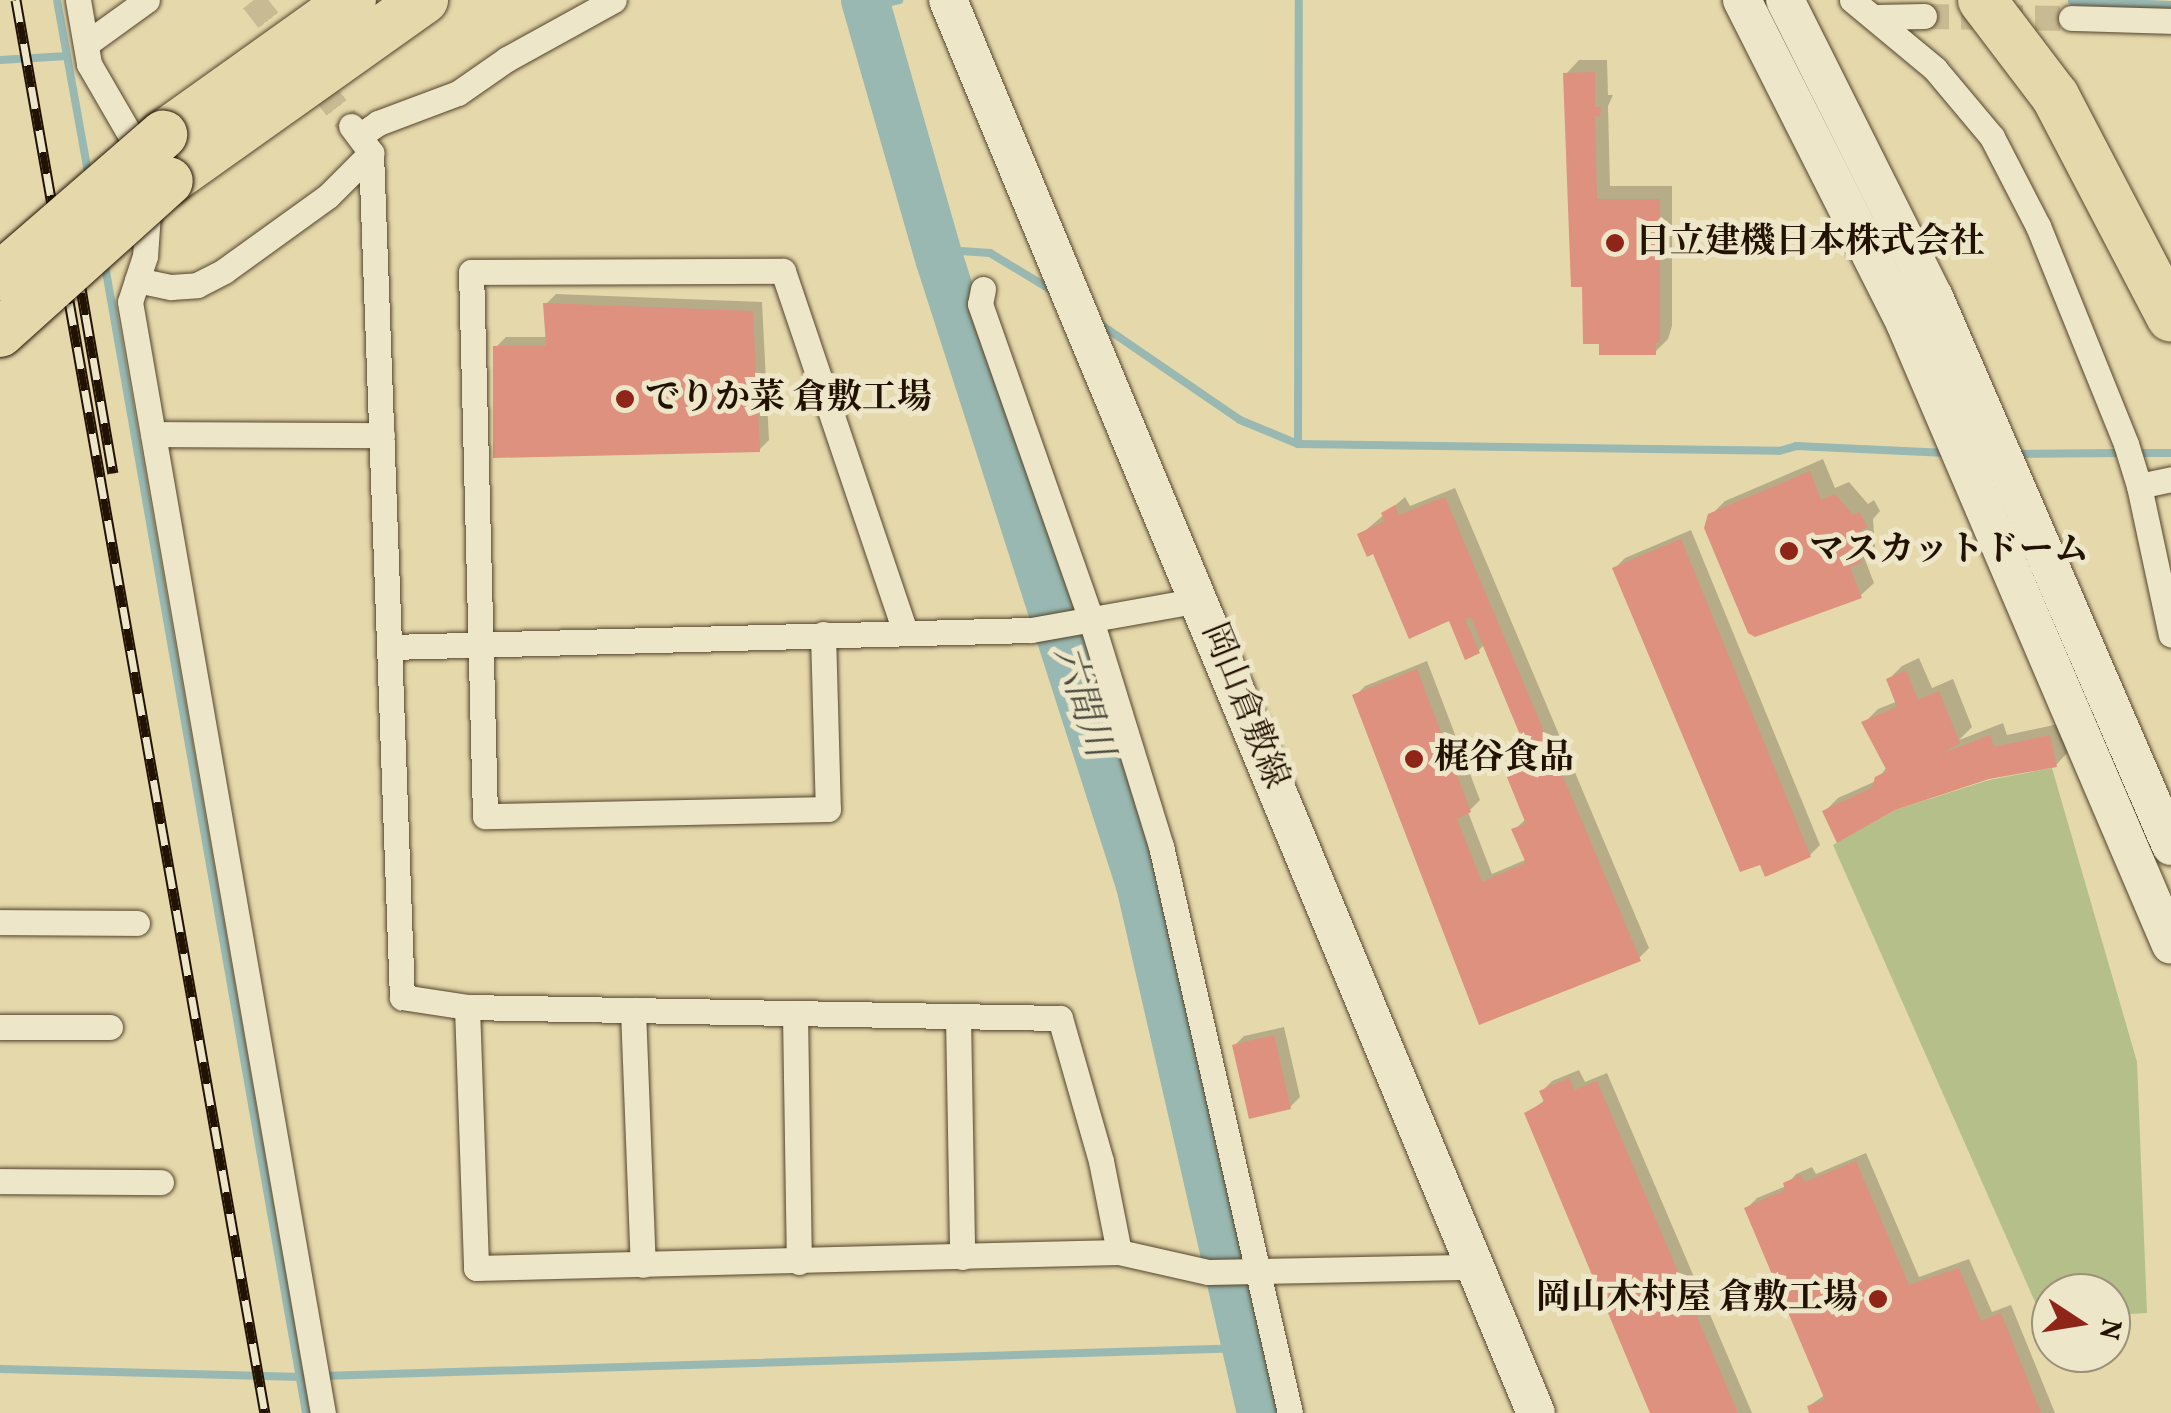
<!DOCTYPE html>
<html>
<head>
<meta charset="utf-8">
<style>
	body { margin:0 }
	#map { position:relative; width:2171px; height:1413px; overflow:hidden; background:#e5d8ab; font-family:Vollkorn,"Noto Serif JP",serif }
	div>[style] { position:absolute }
	.green>* { inset:0; background:#b4bf89 }
	.shadow>* { inset:0; background:#0003 }
	.stream>* { height:8px; margin:-4px; padding:0 4px; transform-origin:4px; border-radius:4px; background:#98b8b1 }
	.river>* { height:48px; margin:-24px; padding:0 24px; transform-origin:24px; border-radius:24px; background:#98b8b1 }
	.building>* { inset:0; background:#dd917e }
	.street-tunnel>* { height:25px; margin-top:-12.5px; transform-origin:0; background:repeating-linear-gradient(90deg,#c8ba92 0 25px,transparent 0 37px) }
	.roads { filter:drop-shadow(0 0 2px #53442c) drop-shadow(0 0 2px #53442c) }
	.street>* { height:25px; margin:-12.5px; padding:0 12.5px; transform-origin:12.5px; border-radius:12.5px; background:#eee6c8 }
	.secondary>* { height:38px; margin:-19px; padding:0 19px; transform-origin:19px; border-radius:19px; background:#eee6c8 }
	.highway>* { height:48px; margin:-24px; padding:0 24px; transform-origin:24px; border-radius:24px; background:#e5d8ab }
	.rail>* { height:11px; margin-top:-5.5px; transform-origin:0; background:repeating-linear-gradient(90deg,#eee6c8 0 22px,#221202 0 44px); box-sizing:border-box; border-block:2px solid #221202 }
	.bridges { filter:drop-shadow(0 0 2px #221202) drop-shadow(0 0 2px #221202) }
	.highway-bridge>* { height:48px; margin:-24px; padding:0 24px; transform-origin:24px; border-radius:24px; background:#e5d8ab }
	.dots>* { width:28px; height:28px; translate:-50% -50%; box-sizing:border-box; border:5px solid #eee6c8; border-radius:50% }
	span { translate:-50% -50%; white-space:nowrap; text-align:center; line-height:1.15; -webkit-text-stroke:10px #eee6c8; paint-order:stroke }
	.poi-label { font-size:35px; color:#221202; font-weight:700 }
	.left { translate:0 -50%; text-align:left }
	.right { translate:-100% -50%; text-align:right }
	.street-label { font-size:35px; color:#221202 }
	.water-label { font-size:38px; color:#4b4c3f; font-style:italic }
	.north { position:absolute; left:2031px; top:1273px; width:100px; height:100px; box-sizing:border-box; background:#eee6c8; border:2px solid #9c9179; border-radius:50%; rotate:102deg; font-size:28px; font-weight:700; line-height:40px; text-align:center; color:#221202 }
	.north::after { content:''; display:block; margin:auto; width:35px; height:45px; background:#8f2418; clip-path:polygon(50% 0,100% 100%,50% 72%,0 100%) }
</style>
</head>
<body>
<div id="map">
	<div class="green">
		<i style="clip-path:polygon(2052px 768px,2137px 1062px,2147px 1313px,2111px 1315px,2111px 1293px,2051px 1293px,2051px 1319px,2043px 1320px,1833px 845px,1895px 810px,1989px 780px)"></i>
	</div>
	<div class="shadow">
		<i style="clip-path:polygon(1579px 60px,1607px 60px,1608px 95px,1613px 95px,1608px 106px,1610px 186px,1672px 186px,1672px 326px,1668px 339px,1655px 352px,1585px 284px,1566px 74px)"></i>
		<i style="clip-path:polygon(556px 294px,762px 302px,769px 440px,759px 450px,496px 347px,506px 337px,548px 337px,546px 304px)"></i>
		<i style="clip-path:polygon(1823px 459px,1835px 488px,1849px 482px,1868px 504px,1874px 500px,1880px 511px,1873px 519px,1875px 547px,1864px 557px,1874px 583px,1860px 596px,1711px 515px,1725px 501px)"></i>
		<i style="clip-path:polygon(1455px 488px,1649px 948px,1639px 958px,1480px 1022px,1355px 696px,1365px 686px,1427px 661px,1480px 800px,1468px 812px,1492px 874px,1527px 859px,1514px 830px,1526px 819px,1505px 765px,1529px 750px,1485px 644px,1478px 651px,1450px 618px,1360px 535px,1405px 497px,1410px 506px)"></i>
		<i style="clip-path:polygon(1691px 530px,1820px 845px,1810px 855px,1615px 568px,1625px 558px)"></i>
		<i style="clip-path:polygon(1919px 658px,1932px 688px,1953px 679px,1972px 727px,1959px 740px,2003px 723px,2007px 735px,2063px 723px,2069px 751px,2056px 765px,1825px 811px,1838px 798px,1876px 781px,1887px 767px,1864px 723px,1878px 709px,1898px 701px,1889px 679px,1902px 666px)"></i>
		<i style="clip-path:polygon(1284px 1027px,1300px 1097px,1290px 1107px,1234px 1046px,1244px 1036px)"></i>
		<i style="clip-path:polygon(1579px 1070px,1585px 1082px,1607px 1073px,1752px 1413px,1653px 1413px,1527px 1114px,1546px 1099px,1542px 1091px,1552px 1081px)"></i>
		<i style="clip-path:polygon(1866px 1153px,1919px 1277px,1969px 1259px,1992px 1312px,2011px 1305px,2055px 1413px,1812px 1413px,1809px 1406px,1826px 1394px,1747px 1208px,1757px 1198px,1786px 1186px,1796px 1174px,1812px 1167px,1816px 1174px)"></i>
	</div>
	<div class="stream">
		<i style="left:57px;top:0;width:180px;rotate:79.8deg"></i>
		<i style="left:2072px;top:1px;width:99px;rotate:2.3deg"></i>
		<i style="left:867px;top:7px;width:33px;rotate:-12deg"></i>
		<i style="left:0;top:60px;width:67px;rotate:-3.4deg"></i>
		<i style="left:104px;top:260px;width:1171px;rotate:80.06deg"></i>
		<i style="left:940px;top:261px;width:23px;rotate:-25deg"></i>
		<i style="left:961px;top:251px;width:29px;rotate:4deg"></i>
		<i style="left:990px;top:253px;width:74px;rotate:31.1deg"></i>
		<i style="left:1097px;top:322px;width:173px;rotate:34.4deg"></i>
		<i style="left:1240px;top:420px;width:63px;rotate:22.5deg"></i>
		<i style="left:1298px;top:444px;width:481px;rotate:0.8deg"></i>
		<i style="left:1779px;top:451px;width:18px;rotate:-16deg"></i>
		<i style="left:1796px;top:446px;width:151px;rotate:2.7deg"></i>
		<i style="left:1298px;top:444px;width:444px;rotate:-89.9deg"></i>
		<i style="left:2136px;top:453px;width:35px"></i>
		<i style="left:2016px;top:454px;width:106px;rotate:-0.5deg"></i>
		<i style="left:0;top:1369px;width:303px;rotate:1.5deg"></i>
		<i style="left:322px;top:1376px;width:925px;rotate:-1.73deg"></i>
	</div>
	<div class="river">
		<i style="left:865px;top:0;width:272px;rotate:74deg"></i>
		<i style="left:940px;top:261px;width:655px;rotate:72.23deg"></i>
		<i style="left:1140px;top:885px;width:542px;rotate:77.09deg"></i>
	</div>
	<div class="building">
		<i style="clip-path:polygon(1595px 72px,1595px 107px,1601px 107px,1600px 117px,1595px 116px,1597px 199px,1660px 199px,1660px 342px,1656px 343px,1656px 355px,1599px 355px,1599px 344px,1583px 344px,1582px 287px,1571px 287px,1563px 73px)"></i>
		<i style="clip-path:polygon(543px 303px,753px 311px,760px 452px,493px 458px,493px 346px,546px 346px)"></i>
		<i style="clip-path:polygon(1810px 471px,1821px 500px,1835px 494px,1853px 515px,1859px 512px,1868px 527px,1860px 531px,1862px 563px,1850px 567px,1862px 598px,1755px 637px,1748px 633px,1704px 528px,1708px 514px)"></i>
		<i style="clip-path:polygon(1445px 497px,1641px 961px,1479px 1025px,1352px 695px,1417px 669px,1471px 812px,1457px 819px,1482px 882px,1526px 863px,1511px 829px,1526px 824px,1502px 765px,1528px 754px,1471px 617px,1465px 619px,1480px 653px,1465px 660px,1449px 621px,1409px 639px,1373px 554px,1367px 557px,1357px 534px,1385px 521px,1381px 513px,1395px 505px,1399px 515px)"></i>
		<i style="clip-path:polygon(1681px 539px,1811px 857px,1765px 877px,1760px 865px,1740px 872px,1612px 568px)"></i>
		<i style="clip-path:polygon(1906px 670px,1918px 700px,1939px 691px,1960px 743px,1941px 754px,1990px 735px,1994px 747px,2050px 735px,2057px 767px,1989px 779px,1895px 810px,1837px 843px,1822px 811px,1872px 788px,1875px 777px,1887px 771px,1861px 722px,1897px 707px,1886px 679px)"></i>
		<i style="clip-path:polygon(1274px 1035px,1291px 1109px,1249px 1119px,1232px 1045px)"></i>
		<i style="clip-path:polygon(1569px 1078px,1575px 1090px,1597px 1081px,1738px 1413px,1650px 1413px,1524px 1113px,1544px 1102px,1539px 1091px)"></i>
		<i style="clip-path:polygon(1856px 1161px,1909px 1285px,1959px 1268px,1981px 1321px,2001px 1313px,2041px 1413px,1809px 1413px,1807px 1406px,1825px 1400px,1744px 1208px,1785px 1190px,1783px 1183px,1801px 1175px,1805px 1182px)"></i>
	</div>
	<div class="street-tunnel">
		<i style="left:253px;top:0;width:160px;rotate:52.1deg"></i>
		<i style="left:1924px;top:16px;width:147px;rotate:0.8deg"></i>
	</div>
	<div class="roads">
		<div class="street">
			<i style="left:78px;top:0;width:65px;rotate:80.2deg"></i>
			<i style="left:89px;top:64px;width:110px;rotate:59.9deg"></i>
			<i style="left:1852px;top:0;width:108px;rotate:39.7deg"></i>
			<i style="left:1935px;top:69px;width:89px;rotate:50deg"></i>
			<i style="left:1992px;top:137px;width:100px;rotate:62.7deg"></i>
			<i style="left:2038px;top:226px;width:235px;rotate:68deg"></i>
			<i style="left:2126px;top:444px;width:44px;rotate:72.8deg"></i>
			<i style="left:2139px;top:486px;width:152px;rotate:77.9deg"></i>
			<i style="left:1876px;top:17px;width:48px;rotate:-1.2deg"></i>
			<i style="left:2071px;top:18px;width:100px;rotate:1.7deg"></i>
			<i style="left:86px;top:44px;width:75px;rotate:-35.8deg"></i>
			<i style="left:351px;top:126px;width:34px;rotate:53deg"></i>
			<i style="left:371px;top:153px;width:845px;rotate:87.9deg"></i>
			<i style="left:402px;top:997px;width:66px;rotate:8.7deg"></i>
			<i style="left:359px;top:136px;width:23px;rotate:-34deg"></i>
			<i style="left:378px;top:123px;width:85px;rotate:-20.6deg"></i>
			<i style="left:458px;top:93px;width:60px;rotate:-34.8deg"></i>
			<i style="left:507px;top:59px;width:122px;rotate:-28.9deg"></i>
			<i style="left:149px;top:199px;width:57px;rotate:94deg"></i>
			<i style="left:145px;top:256px;width:48px;rotate:108.1deg"></i>
			<i style="left:130px;top:302px;width:1128px;rotate:80.15deg"></i>
			<i style="left:137px;top:280px;width:35px;rotate:12deg"></i>
			<i style="left:171px;top:287px;width:26px;rotate:-4deg"></i>
			<i style="left:197px;top:285px;width:30px;rotate:-27deg"></i>
			<i style="left:224px;top:271px;width:128px;rotate:-35.8deg"></i>
			<i style="left:328px;top:196px;width:61px;rotate:-45deg"></i>
			<i style="left:983px;top:289px;width:15px;rotate:101deg"></i>
			<i style="left:980px;top:304px;width:335px;rotate:70.6deg"></i>
			<i style="left:1091px;top:620px;width:237px;rotate:72.8deg"></i>
			<i style="left:1161px;top:846px;width:581px;rotate:77.18deg"></i>
			<i style="left:153px;top:434px;width:229px;rotate:0.3deg"></i>
			<i style="left:2139px;top:486px;width:33px;rotate:-12deg"></i>
			<i style="left:823px;top:634px;width:175px;rotate:88.4deg"></i>
			<i style="left:828px;top:809px;width:343px;rotate:178.8deg"></i>
			<i style="left:485px;top:816px;width:544px;rotate:-91.47deg"></i>
			<i style="left:471px;top:272px;width:312px;rotate:-0.2deg"></i>
			<i style="left:783px;top:271px;width:381px;rotate:71.3deg"></i>
			<i style="left:390px;top:647px;width:641px;rotate:-1.52deg"></i>
			<i style="left:1031px;top:630px;width:172px;rotate:-10.1deg"></i>
			<i style="left:0;top:922px;width:137px;rotate:0.4deg"></i>
			<i style="left:633px;top:1010px;width:255px;rotate:87.8deg"></i>
			<i style="left:795px;top:1013px;width:249px;rotate:89.1deg"></i>
			<i style="left:958px;top:1016px;width:241px;rotate:89deg"></i>
			<i style="left:0;top:1027px;width:110px"></i>
			<i style="left:0;top:1181px;width:161px;rotate:0.4deg"></i>
			<i style="left:1119px;top:1252px;width:93px;rotate:-101.2deg"></i>
			<i style="left:1101px;top:1161px;width:149px;rotate:-106deg"></i>
			<i style="left:1060px;top:1018px;width:593px;rotate:-178.94deg"></i>
			<i style="left:467px;top:1007px;width:261px;rotate:88deg"></i>
			<i style="left:476px;top:1268px;width:643px;rotate:-1.43deg"></i>
			<i style="left:1119px;top:1252px;width:91px;rotate:12.7deg"></i>
			<i style="left:1208px;top:1272px;width:268px;rotate:-1.1deg"></i>
		</div>
		<div class="secondary">
			<i style="left:948px;top:0;width:1530px;rotate:67.41deg"></i>
			<i style="left:1742px;top:0;width:362px;rotate:63.2deg"></i>
			<i style="left:1905px;top:323px;width:676px;rotate:66.85deg"></i>
			<i style="left:1785px;top:0;width:332px;rotate:63.4deg"></i>
			<i style="left:1934px;top:297px;width:598px;rotate:66.65deg"></i>
		</div>
		<div class="highway">
			<i style="left:1982px;top:0;width:121px;rotate:52.8deg"></i>
			<i style="left:2055px;top:96px;width:250px;rotate:62.4deg"></i>
			<i style="left:163px;top:135px;width:232px;rotate:-35.5deg"></i>
			<i style="left:169px;top:181px;width:313px;rotate:-35.4deg"></i>
		</div>
	</div>
	<div class="rail">
		<i style="left:16px;top:0;width:1435px;rotate:80.01deg"></i>
		<i style="left:78px;top:271px;width:205px;rotate:80.2deg"></i>
	</div>
	<div class="bridges">
		<div class="highway-bridge">
			<i style="left:0;top:276px;width:216px;rotate:-40.9deg"></i>
			<i style="left:0;top:333px;width:227px;rotate:-42deg"></i>
		</div>
	</div>
	<div class="dots">
		<i style="left:1615px;top:243px;background:#8f2418"></i>
		<i style="left:625px;top:399px;background:#8f2418"></i>
		<i style="left:1789px;top:551px;background:#8f2418"></i>
		<i style="left:1414px;top:759px;background:#8f2418"></i>
		<i style="left:1878px;top:1299px;background:#8f2418"></i>
	</div>
	<div class="poi-label">
		<span class="left" style="left:1635px;top:243px">日立建機日本株式会社</span>
		<span class="left" style="left:645px;top:399px">でりか菜 倉敷工場</span>
		<span class="left" style="left:1809px;top:551px">マスカットドーム</span>
		<span class="left" style="left:1434px;top:759px">梶谷食品</span>
		<span class="right" style="left:1858px;top:1299px">岡山木村屋 倉敷工場</span>
	</div>
	<div class="street-label">
		<span style="left:1244px;top:706px;rotate:68deg">岡山倉敷線</span>
	</div>
	<div class="water-label">
		<span style="left:1081px;top:702px;rotate:72deg">六間川</span>
	</div>
	<div class="north">N</div>
</div>
</body>
</html>
